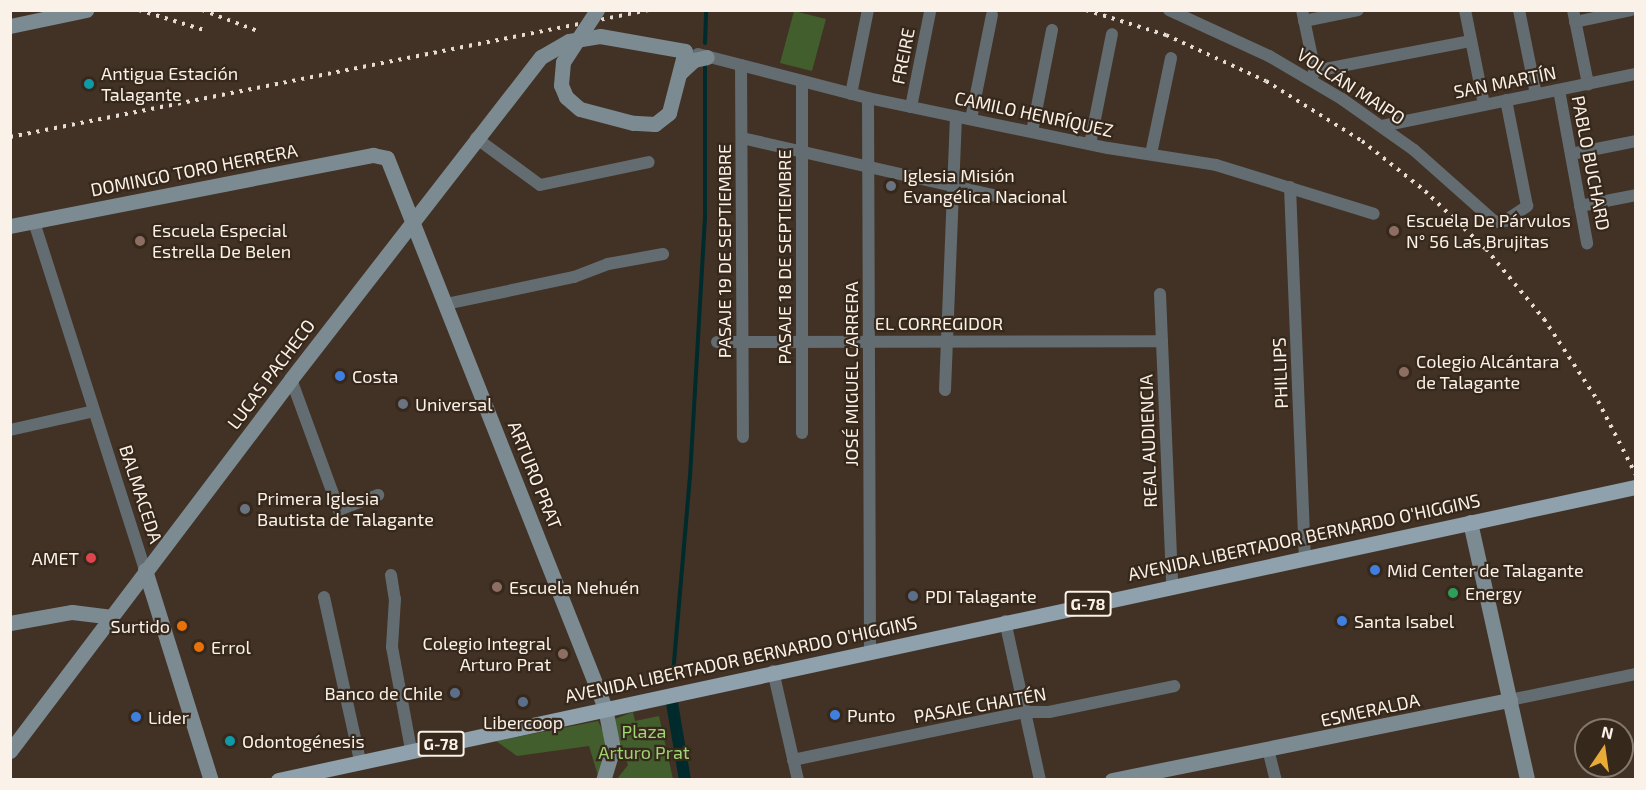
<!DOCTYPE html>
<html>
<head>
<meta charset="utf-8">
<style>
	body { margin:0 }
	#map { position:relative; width:1646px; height:790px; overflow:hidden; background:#413225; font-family:"Exo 2",sans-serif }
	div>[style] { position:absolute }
	.green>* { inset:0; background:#425e2c }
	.stream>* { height:4px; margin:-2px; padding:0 2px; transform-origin:2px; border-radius:2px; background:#002a2c }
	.canal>* { height:12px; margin:-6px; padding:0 6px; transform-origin:6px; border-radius:6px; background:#002a2c }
	.street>* { height:12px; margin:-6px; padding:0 6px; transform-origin:6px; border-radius:6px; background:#636c71 }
	.secondary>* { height:15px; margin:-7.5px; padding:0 7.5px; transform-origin:7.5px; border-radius:7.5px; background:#7c8a92 }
	.primary>* { height:15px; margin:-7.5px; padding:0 7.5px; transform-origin:7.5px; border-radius:7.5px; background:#8fa1ac }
	.rail>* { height:4px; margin-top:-2px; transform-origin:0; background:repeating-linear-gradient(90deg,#e5dbd2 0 3px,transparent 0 9px) }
	.secondary-bridge>* { height:15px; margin:-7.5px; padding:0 7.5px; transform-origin:7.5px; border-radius:7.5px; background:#7c8a92 }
	.dots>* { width:16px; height:16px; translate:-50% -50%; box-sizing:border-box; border:3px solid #36281b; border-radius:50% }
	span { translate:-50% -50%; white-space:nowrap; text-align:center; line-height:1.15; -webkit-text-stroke:4.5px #36281b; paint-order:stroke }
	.shield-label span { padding:2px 4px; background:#36281b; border:2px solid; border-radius:4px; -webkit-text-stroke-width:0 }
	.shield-label { font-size:16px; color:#faf1e8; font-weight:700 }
	.street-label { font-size:18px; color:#faf1e8 }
	.poi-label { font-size:18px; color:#faf1e8 }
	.left { translate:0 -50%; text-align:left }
	.right { translate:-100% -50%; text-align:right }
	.park-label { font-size:18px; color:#9ed573 }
	.frame { position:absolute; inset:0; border:12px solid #faf1e8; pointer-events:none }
	.north { position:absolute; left:1574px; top:718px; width:60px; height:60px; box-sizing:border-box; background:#36281b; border:2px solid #84786d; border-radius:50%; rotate:13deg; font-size:16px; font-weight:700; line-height:24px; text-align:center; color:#faf1e8 }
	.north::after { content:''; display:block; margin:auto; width:21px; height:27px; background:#e8ab37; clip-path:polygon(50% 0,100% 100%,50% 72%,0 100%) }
</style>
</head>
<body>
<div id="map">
	<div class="green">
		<i style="clip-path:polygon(794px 11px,826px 19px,812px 71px,780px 63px)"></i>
		<i style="clip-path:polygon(633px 712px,635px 721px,659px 716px,673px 779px,617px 779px,628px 765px,612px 720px)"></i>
		<i style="clip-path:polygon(598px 721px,606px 738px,607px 761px,599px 779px,589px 746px,517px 756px,496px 741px)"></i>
	</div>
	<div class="stream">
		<i style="left:705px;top:43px;width:33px;rotate:-88deg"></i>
		<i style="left:673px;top:674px;width:198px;rotate:-85.1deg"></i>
		<i style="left:690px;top:477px;width:262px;rotate:-86.7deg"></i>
		<i style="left:705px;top:215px;width:148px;rotate:-90deg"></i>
	</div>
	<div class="canal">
		<i style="left:672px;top:703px;width:78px;rotate:80.4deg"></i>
	</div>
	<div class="street">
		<i style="left:1169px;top:10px;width:110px;rotate:24.7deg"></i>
		<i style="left:1269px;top:56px;width:85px;rotate:30.5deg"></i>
		<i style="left:1342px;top:99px;width:88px;rotate:35.3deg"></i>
		<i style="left:1414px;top:150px;width:108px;rotate:41.6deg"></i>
		<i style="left:1495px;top:222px;width:10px;rotate:-6deg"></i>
		<i style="left:1505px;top:221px;width:27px;rotate:-34deg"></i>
		<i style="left:1527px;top:206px;width:108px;rotate:-101.2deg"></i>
		<i style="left:1302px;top:10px;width:62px;rotate:78deg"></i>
		<i style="left:1315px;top:71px;width:6px;rotate:121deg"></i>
		<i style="left:1465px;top:10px;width:96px;rotate:78.6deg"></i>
		<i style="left:1519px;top:10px;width:86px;rotate:78.6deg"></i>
		<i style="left:1573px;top:10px;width:76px;rotate:78.5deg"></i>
		<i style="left:1304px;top:21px;width:55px;rotate:-11.5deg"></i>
		<i style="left:1575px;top:22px;width:57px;rotate:-12.1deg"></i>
		<i style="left:698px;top:54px;width:176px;rotate:14.5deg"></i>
		<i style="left:868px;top:98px;width:245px;rotate:11.8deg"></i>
		<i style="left:1108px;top:148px;width:109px;rotate:8.9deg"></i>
		<i style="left:1216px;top:165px;width:165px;rotate:17.2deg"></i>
		<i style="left:741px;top:65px;width:372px;rotate:89.7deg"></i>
		<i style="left:1315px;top:71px;width:159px;rotate:-10.9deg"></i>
		<i style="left:802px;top:81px;width:352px;rotate:90deg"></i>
		<i style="left:1559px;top:90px;width:156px;rotate:79.6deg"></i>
		<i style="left:851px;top:94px;width:86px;rotate:-78.6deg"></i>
		<i style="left:868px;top:98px;width:553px;rotate:89.79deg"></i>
		<i style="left:911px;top:107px;width:97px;rotate:-78.7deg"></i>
		<i style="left:971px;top:119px;width:106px;rotate:-78.6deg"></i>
		<i style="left:1382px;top:126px;width:259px;rotate:-11.6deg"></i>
		<i style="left:1032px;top:132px;width:104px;rotate:-78.9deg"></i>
		<i style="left:476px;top:138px;width:79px;rotate:36.3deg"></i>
		<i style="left:540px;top:185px;width:111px;rotate:-11.9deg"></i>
		<i style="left:742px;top:138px;width:262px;rotate:12.8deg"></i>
		<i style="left:1090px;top:144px;width:112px;rotate:-78.7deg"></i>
		<i style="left:1151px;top:154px;width:98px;rotate:-78.2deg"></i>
		<i style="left:1571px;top:154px;width:66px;rotate:-11.3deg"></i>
		<i style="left:1290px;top:187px;width:370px;rotate:87.7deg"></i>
		<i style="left:1580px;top:206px;width:57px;rotate:-11.1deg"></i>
		<i style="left:34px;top:222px;width:365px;rotate:72.3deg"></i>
		<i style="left:1160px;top:294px;width:292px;rotate:87.6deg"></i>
		<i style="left:446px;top:304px;width:131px;rotate:-11.9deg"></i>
		<i style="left:574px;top:277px;width:36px;rotate:-21deg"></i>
		<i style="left:608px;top:264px;width:56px;rotate:-10.3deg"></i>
		<i style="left:717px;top:342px;width:445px;rotate:-0.1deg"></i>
		<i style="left:291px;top:379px;width:140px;rotate:69.9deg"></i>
		<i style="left:339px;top:510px;width:42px;rotate:-21deg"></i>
		<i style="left:945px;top:390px;width:274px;rotate:-87.7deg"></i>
		<i style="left:10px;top:430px;width:86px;rotate:-12.7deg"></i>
		<i style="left:391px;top:575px;width:24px;rotate:81deg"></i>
		<i style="left:395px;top:599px;width:48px;rotate:93.6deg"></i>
		<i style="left:392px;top:647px;width:105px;rotate:79.5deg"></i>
		<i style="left:324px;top:597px;width:168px;rotate:77.6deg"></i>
		<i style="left:1005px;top:621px;width:163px;rotate:77.6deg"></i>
		<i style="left:773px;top:671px;width:112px;rotate:77.1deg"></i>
		<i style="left:1510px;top:700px;width:129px;rotate:-11.7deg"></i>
		<i style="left:1268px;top:749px;width:32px;rotate:76deg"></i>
		<i style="left:793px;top:760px;width:237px;rotate:-11.7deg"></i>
		<i style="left:1025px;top:712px;width:24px"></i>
		<i style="left:1049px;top:712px;width:128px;rotate:-11.7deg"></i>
	</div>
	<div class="secondary">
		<i style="left:10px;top:26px;width:78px;rotate:-11.9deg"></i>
		<i style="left:681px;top:72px;width:18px;rotate:-43deg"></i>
		<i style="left:694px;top:60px;width:13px;rotate:-13deg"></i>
		<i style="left:10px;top:226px;width:370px;rotate:-11.1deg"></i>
		<i style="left:373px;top:155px;width:14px;rotate:12deg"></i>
		<i style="left:387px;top:158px;width:592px;rotate:68.38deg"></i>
		<i style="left:605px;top:708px;width:41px;rotate:78.7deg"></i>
		<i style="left:613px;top:748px;width:34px;rotate:107deg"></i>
		<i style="left:1470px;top:522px;width:264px;rotate:77.5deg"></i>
		<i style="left:145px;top:570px;width:220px;rotate:72.6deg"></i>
		<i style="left:10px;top:623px;width:63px;rotate:-10.1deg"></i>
		<i style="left:72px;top:612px;width:38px;rotate:7deg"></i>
		<i style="left:10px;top:751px;width:466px;rotate:-52.9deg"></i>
		<i style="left:291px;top:379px;width:408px;rotate:-52.2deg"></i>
		<i style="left:541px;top:57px;width:32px;rotate:-30deg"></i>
		<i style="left:569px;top:41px;width:31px;rotate:-9deg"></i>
		<i style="left:600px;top:36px;width:86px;rotate:10deg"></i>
		<i style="left:685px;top:51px;width:64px;rotate:104.5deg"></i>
		<i style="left:669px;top:113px;width:18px;rotate:142deg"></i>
		<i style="left:655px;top:124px;width:22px;rotate:-177deg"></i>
		<i style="left:1112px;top:780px;width:406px;rotate:-11.4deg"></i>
	</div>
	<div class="primary">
		<i style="left:278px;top:780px;width:1389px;rotate:-12.18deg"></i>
	</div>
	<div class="rail">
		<i style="left:139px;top:10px;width:68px;rotate:17.1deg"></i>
		<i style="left:202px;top:10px;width:60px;rotate:20.6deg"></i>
		<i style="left:1086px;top:10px;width:84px;rotate:17.4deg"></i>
		<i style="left:1166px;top:35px;width:110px;rotate:24.7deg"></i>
		<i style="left:1266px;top:81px;width:113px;rotate:32deg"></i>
		<i style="left:1362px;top:141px;width:80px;rotate:38.4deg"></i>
		<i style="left:1425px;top:191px;width:84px;rotate:43.6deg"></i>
		<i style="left:1486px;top:249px;width:91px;rotate:50.4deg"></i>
		<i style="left:1544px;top:319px;width:98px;rotate:56.6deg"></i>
		<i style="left:1598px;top:401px;width:83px;rotate:62.8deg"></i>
		<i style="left:10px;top:137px;width:651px;rotate:-11.24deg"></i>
	</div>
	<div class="secondary-bridge">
		<i style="left:597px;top:10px;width:62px;rotate:123.2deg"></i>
		<i style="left:563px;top:62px;width:23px;rotate:95deg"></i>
		<i style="left:561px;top:85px;width:13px;rotate:67deg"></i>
		<i style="left:566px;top:97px;width:18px;rotate:41deg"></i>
		<i style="left:580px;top:109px;width:55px;rotate:14.8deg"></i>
	</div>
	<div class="dots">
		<i style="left:89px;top:84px;background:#0f9aa8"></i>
		<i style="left:891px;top:186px;background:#6b7280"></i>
		<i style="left:1394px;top:231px;background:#8d6e63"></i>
		<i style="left:140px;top:241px;background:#8d6e63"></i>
		<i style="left:1404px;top:372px;background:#8d6e63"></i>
		<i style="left:340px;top:376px;background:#3f7fe0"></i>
		<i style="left:403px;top:404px;background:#6b7280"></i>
		<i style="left:245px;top:509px;background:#6b7280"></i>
		<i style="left:91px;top:558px;background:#e0444e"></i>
		<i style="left:1375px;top:570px;background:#3f7fe0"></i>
		<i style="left:497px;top:587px;background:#8d6e63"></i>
		<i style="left:1453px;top:593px;background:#2e9e5b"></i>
		<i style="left:913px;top:596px;background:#5c6f8a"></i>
		<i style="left:1342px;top:621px;background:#3f7fe0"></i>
		<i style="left:182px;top:626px;background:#e8710a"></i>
		<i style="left:199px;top:647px;background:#e8710a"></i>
		<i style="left:563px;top:654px;background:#8d6e63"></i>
		<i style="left:455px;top:693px;background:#5c6f8a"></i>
		<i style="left:523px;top:702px;background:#5c6f8a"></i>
		<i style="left:835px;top:715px;background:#3f7fe0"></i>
		<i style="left:136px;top:717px;background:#3f7fe0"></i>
		<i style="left:230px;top:741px;background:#0f9aa8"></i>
	</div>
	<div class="shield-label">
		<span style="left:1088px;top:604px">G-78</span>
		<span style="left:441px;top:744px">G-78</span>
	</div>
	<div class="street-label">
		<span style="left:903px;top:56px;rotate:-79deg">FREIRE</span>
		<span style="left:1505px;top:82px;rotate:-11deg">SAN MARTÍN</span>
		<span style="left:1351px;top:86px;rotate:33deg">VOLCÁN MAIPO</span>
		<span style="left:1034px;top:114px;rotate:12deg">CAMILO HENRÍQUEZ</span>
		<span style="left:1591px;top:163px;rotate:79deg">PABLO BUCHARD</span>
		<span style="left:194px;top:170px;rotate:-11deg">DOMINGO TORO HERRERA</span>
		<span style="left:724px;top:251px;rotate:-90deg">PASAJE 19 DE SEPTIEMBRE</span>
		<span style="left:784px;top:257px;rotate:-90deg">PASAJE 18 DE SEPTIEMBRE</span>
		<span style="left:939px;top:323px">EL CORREGIDOR</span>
		<span style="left:1280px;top:373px;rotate:-92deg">PHILLIPS</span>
		<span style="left:271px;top:374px;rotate:-53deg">LUCAS PACHECO</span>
		<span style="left:851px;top:374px;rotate:-90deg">JOSÉ MIGUEL CARRERA</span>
		<span style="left:1148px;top:441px;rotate:-92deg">REAL AUDIENCIA</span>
		<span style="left:535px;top:475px;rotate:68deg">ARTURO PRAT</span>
		<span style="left:141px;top:494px;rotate:72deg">BALMACEDA</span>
		<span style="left:1304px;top:537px;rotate:-12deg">AVENIDA LIBERTADOR BERNARDO O'HIGGINS</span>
		<span style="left:741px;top:659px;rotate:-12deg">AVENIDA LIBERTADOR BERNARDO O'HIGGINS</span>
		<span style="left:980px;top:705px;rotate:-10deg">PASAJE CHAITÉN</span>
		<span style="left:1370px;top:710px;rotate:-12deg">ESMERALDA</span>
	</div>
	<div class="poi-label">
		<span class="left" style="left:101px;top:84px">Antigua Estación<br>Talagante</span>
		<span class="left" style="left:903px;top:186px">Iglesia Misión<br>Evangélica Nacional</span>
		<span class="left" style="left:1406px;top:231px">Escuela De Párvulos<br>N° 56 Las Brujitas</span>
		<span class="left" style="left:152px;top:241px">Escuela Especial<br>Estrella De Belen</span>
		<span class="left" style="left:1416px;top:372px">Colegio Alcántara<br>de Talagante</span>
		<span class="left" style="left:352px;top:376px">Costa</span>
		<span class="left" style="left:415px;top:404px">Universal</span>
		<span class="left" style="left:257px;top:509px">Primera Iglesia<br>Bautista de Talagante</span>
		<span class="right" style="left:79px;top:558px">AMET</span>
		<span class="left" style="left:1387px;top:570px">Mid Center de Talagante</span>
		<span class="left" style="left:509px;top:587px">Escuela Nehuén</span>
		<span class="left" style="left:1465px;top:593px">Energy</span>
		<span class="left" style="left:925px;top:596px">PDI Talagante</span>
		<span class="left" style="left:1354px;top:621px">Santa Isabel</span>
		<span class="right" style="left:170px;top:626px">Surtido</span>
		<span class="right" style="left:551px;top:654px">Colegio Integral<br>Arturo Prat</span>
		<span class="left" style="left:211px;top:647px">Errol</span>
		<span class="right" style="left:443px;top:693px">Banco de Chile</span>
		<span class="left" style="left:847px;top:715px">Punto</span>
		<span class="left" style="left:148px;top:717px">Lider</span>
		<span style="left:523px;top:722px">Libercoop</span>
		<span class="left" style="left:242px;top:741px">Odontogénesis</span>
	</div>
	<div class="park-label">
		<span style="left:644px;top:742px">Plaza<br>Arturo Prat</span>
	</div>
	<div class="frame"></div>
	<div class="north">N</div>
</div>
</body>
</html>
